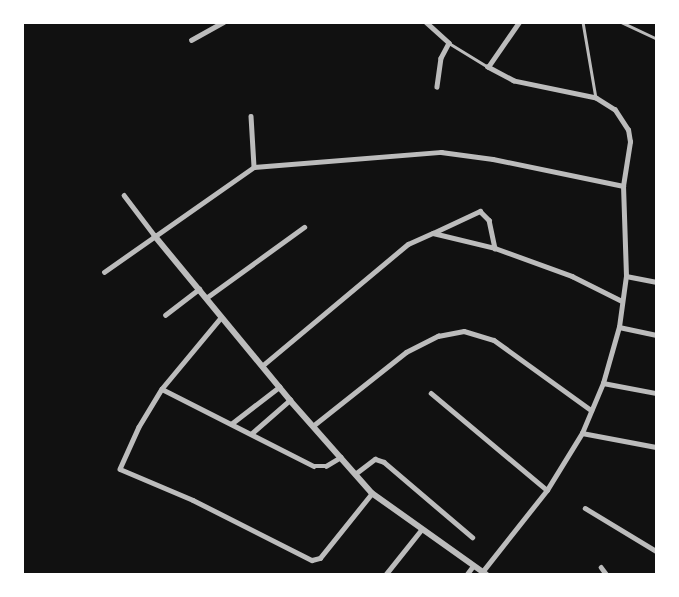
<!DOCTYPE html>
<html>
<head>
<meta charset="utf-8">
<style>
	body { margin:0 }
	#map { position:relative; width:679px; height:597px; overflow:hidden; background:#111; font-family:"Space Grotesk",sans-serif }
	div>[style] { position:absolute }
	.service>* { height:2.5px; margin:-1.25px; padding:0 1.25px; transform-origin:1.25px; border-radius:1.25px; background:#bcbcbc }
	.minor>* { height:4.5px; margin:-2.25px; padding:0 2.25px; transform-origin:2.25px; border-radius:2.25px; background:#bcbcbc }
	.tertiary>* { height:5.5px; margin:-2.75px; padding:0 2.75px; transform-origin:2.75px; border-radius:2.75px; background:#bcbcbc }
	span { translate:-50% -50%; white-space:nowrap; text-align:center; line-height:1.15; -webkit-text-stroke:4.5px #fff; paint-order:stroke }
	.frame { position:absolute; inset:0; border:24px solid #fff; pointer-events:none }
</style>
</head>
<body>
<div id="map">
	<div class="service">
		<i style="left:583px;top:22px;width:77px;rotate:80.3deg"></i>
		<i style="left:621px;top:22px;width:38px;rotate:25deg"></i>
		<i style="left:449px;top:43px;width:46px;rotate:31.6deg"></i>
	</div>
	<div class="minor">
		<i style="left:426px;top:22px;width:31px;rotate:42deg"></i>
		<i style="left:449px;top:43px;width:17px;rotate:118deg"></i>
		<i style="left:441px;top:58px;width:29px;rotate:98deg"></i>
		<i style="left:191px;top:40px;width:37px;rotate:-29deg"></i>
		<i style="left:251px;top:116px;width:51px;rotate:86.6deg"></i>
		<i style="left:124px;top:195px;width:51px;rotate:52.9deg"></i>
		<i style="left:433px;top:233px;width:52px;rotate:-25.1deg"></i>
		<i style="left:480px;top:211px;width:13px;rotate:45deg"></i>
		<i style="left:489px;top:220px;width:29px;rotate:78deg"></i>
		<i style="left:104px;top:272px;width:183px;rotate:-35deg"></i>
		<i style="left:254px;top:167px;width:188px;rotate:-4.6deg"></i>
		<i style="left:441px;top:152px;width:52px;rotate:7.7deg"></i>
		<i style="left:493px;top:159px;width:133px;rotate:11.7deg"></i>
		<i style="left:626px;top:276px;width:31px;rotate:11deg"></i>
		<i style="left:206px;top:298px;width:121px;rotate:-35.9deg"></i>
		<i style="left:165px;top:315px;width:43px;rotate:-37.4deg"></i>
		<i style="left:221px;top:318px;width:92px;rotate:129.7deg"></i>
		<i style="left:162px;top:389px;width:44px;rotate:121.2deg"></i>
		<i style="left:139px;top:427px;width:46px;rotate:114.3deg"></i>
		<i style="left:120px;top:469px;width:79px;rotate:23deg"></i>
		<i style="left:193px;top:500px;width:133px;rotate:26.8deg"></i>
		<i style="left:312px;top:560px;width:8px;rotate:-14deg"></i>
		<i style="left:320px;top:558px;width:83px;rotate:-51.3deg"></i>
		<i style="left:619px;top:327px;width:38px;rotate:12deg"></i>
		<i style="left:262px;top:366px;width:190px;rotate:-39.9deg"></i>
		<i style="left:408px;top:244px;width:27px;rotate:-24deg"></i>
		<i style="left:433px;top:233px;width:64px;rotate:13.6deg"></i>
		<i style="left:495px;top:248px;width:82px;rotate:20deg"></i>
		<i style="left:572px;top:276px;width:56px;rotate:26.6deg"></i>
		<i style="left:603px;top:383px;width:54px;rotate:10.7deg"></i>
		<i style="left:162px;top:389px;width:170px;rotate:26.9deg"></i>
		<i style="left:314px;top:466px;width:12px"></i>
		<i style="left:326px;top:466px;width:17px;rotate:-31deg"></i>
		<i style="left:431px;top:393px;width:151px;rotate:39.9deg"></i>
		<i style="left:231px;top:424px;width:61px;rotate:-37.6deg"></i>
		<i style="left:314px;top:425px;width:117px;rotate:-38.4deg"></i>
		<i style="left:406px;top:352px;width:36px;rotate:-27deg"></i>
		<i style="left:438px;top:336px;width:26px;rotate:-11deg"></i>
		<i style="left:464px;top:331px;width:31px;rotate:17deg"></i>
		<i style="left:494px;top:340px;width:120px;rotate:35.8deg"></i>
		<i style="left:582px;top:433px;width:75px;rotate:10.7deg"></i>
		<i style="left:251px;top:434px;width:52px;rotate:-41.1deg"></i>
		<i style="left:355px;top:474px;width:25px;rotate:-37deg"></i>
		<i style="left:375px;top:459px;width:9px;rotate:18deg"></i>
		<i style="left:384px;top:462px;width:116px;rotate:40.4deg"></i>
		<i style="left:585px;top:508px;width:83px;rotate:31.2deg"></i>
		<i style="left:601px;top:567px;width:9px;rotate:54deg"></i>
		<i style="left:483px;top:571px;width:103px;rotate:-51.7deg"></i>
		<i style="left:547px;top:490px;width:67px;rotate:-58.4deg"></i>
		<i style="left:582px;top:433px;width:54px;rotate:-67.2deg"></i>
		<i style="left:603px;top:383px;width:58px;rotate:-74.1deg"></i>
		<i style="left:619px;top:327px;width:51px;rotate:-82.2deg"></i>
		<i style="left:626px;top:276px;width:90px;rotate:-91.9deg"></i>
		<i style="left:623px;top:186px;width:45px;rotate:-81deg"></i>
		<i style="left:630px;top:142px;width:12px;rotate:-99deg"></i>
		<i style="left:628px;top:130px;width:24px;rotate:-123deg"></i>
		<i style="left:615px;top:110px;width:22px;rotate:-148deg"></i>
		<i style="left:596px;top:98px;width:84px;rotate:-168.3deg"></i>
		<i style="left:514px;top:81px;width:30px;rotate:-152deg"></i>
		<i style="left:488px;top:67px;width:55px;rotate:-55.4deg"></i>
		<i style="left:386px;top:574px;width:56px;rotate:-51.5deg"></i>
		<i style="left:467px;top:574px;width:10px;rotate:-53deg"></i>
	</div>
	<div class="tertiary">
		<i style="left:155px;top:236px;width:212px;rotate:50.5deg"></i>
		<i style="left:290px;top:400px;width:124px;rotate:48.6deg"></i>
		<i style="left:372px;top:493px;width:140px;rotate:35.4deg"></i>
	</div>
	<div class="frame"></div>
</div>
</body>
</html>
